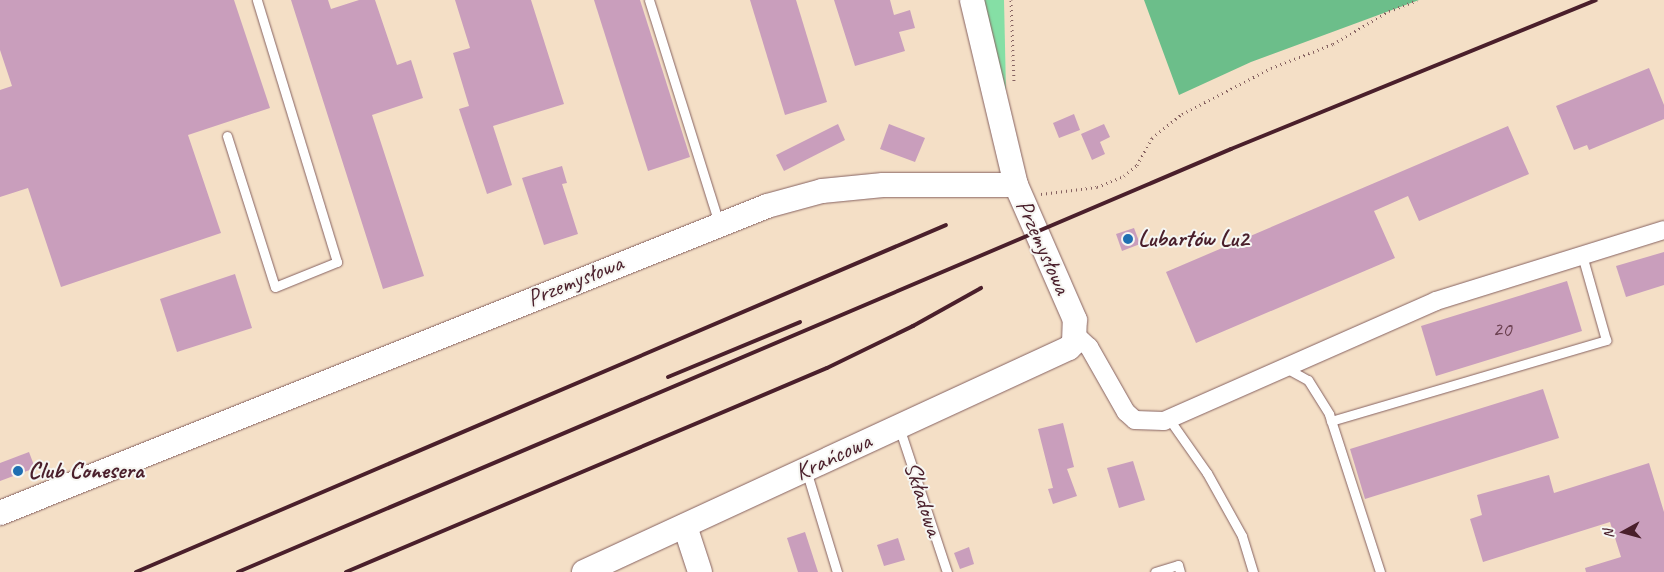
<!DOCTYPE html>
<html>
<head>
<meta charset="utf-8">
<style>
	body { margin:0 }
	#map { position:relative; width:1664px; height:572px; overflow:hidden; background:#f4dfc6; font-family:Caveat,sans-serif }
	div>[style] { position:absolute }
	.green>* { inset:0; background:#85dfa5 }
	.forest>* { inset:0; background:#6cbe8a }
	.building>* { inset:0; background:#c99ebc }
	.path>* { height:3px; margin-top:-1.5px; transform-origin:0; background:repeating-linear-gradient(90deg,#866261 0 1px,transparent 0 5px) }
	.roads { filter:drop-shadow(0 0 1px #866261) drop-shadow(0 0 1px #866261) }
	.lane>* { height:9px; margin:-4.5px; padding:0 4.5px; transform-origin:4.5px; border-radius:4.5px; background:#fff }
	.street>* { height:18px; margin:-9px; padding:0 9px; transform-origin:9px; border-radius:9px; background:#fff }
	.secondary>* { height:24px; margin:-12px; padding:0 12px; transform-origin:12px; border-radius:12px; background:#fff }
	.rail>* { height:4px; margin:-2px; padding:0 2px; transform-origin:2px; border-radius:2px; background:#4a1f2b }
	.dots>* { width:14px; height:14px; translate:-50% -50%; box-sizing:border-box; border:2px solid #f6f6f2; border-radius:50% }
	span { translate:-50% -50%; white-space:nowrap; text-align:center; line-height:1.15; -webkit-text-stroke:4px #f6f6f2; paint-order:stroke }
	.number-label { font-size:21px; color:#6a3f4f }
	.number-label span { -webkit-text-stroke-width:0 }
	.poi-label { font-size:24px; color:#4a1f2b; font-weight:700 }
	.left { translate:0 -50%; text-align:left }
	.street-label { font-size:24px; color:#4a1f2b }
	.north { position:absolute; left:1599px; top:507px; width:50px; height:50px; -webkit-text-stroke:4px #f6f6f2; paint-order:stroke; rotate:263deg; font-size:14px; font-weight:700; line-height:20px; text-align:center; color:#4a1f2b }
	.north::after { content:''; display:block; margin:auto; width:18px; height:22px; background:#4a1f2b; clip-path:polygon(50% 0,100% 100%,50% 72%,0 100%) }
</style>
</head>
<body>
<div id="map">
	<div class="green">
		<i style="clip-path:polygon(984px 0,1004px 0,1006px 92px)"></i>
	</div>
	<div class="forest">
		<i style="clip-path:polygon(1144px 0,1419px 0,1251px 62px,1179px 95px)"></i>
	</div>
	<div class="building">
		<i style="clip-path:polygon(0 0,234px 0,270px 108px,188px 135px,221px 233px,61px 287px,28px 188px,0 197px,0 90px,12px 86px,0 50px)"></i>
		<i style="clip-path:polygon(291px 0,328px 0,331px 9px,359px 0,375px 0,397px 65px,411px 60px,423px 98px,372px 115px,424px 276px,383px 289px)"></i>
		<i style="clip-path:polygon(455px 0,531px 0,564px 104px,493px 126px,512px 185px,487px 194px,459px 109px,469px 106px,453px 53px,470px 48px)"></i>
		<i style="clip-path:polygon(594px 0,640px 0,690px 157px,648px 171px)"></i>
		<i style="clip-path:polygon(750px 0,796px 0,827px 102px,785px 115px)"></i>
		<i style="clip-path:polygon(834px 0,890px 0,894px 15px,910px 10px,915px 28px,899px 32px,905px 51px,855px 66px)"></i>
		<i style="clip-path:polygon(1649px 68px,1664px 105px,1664px 119px,1589px 150px,1587px 145px,1574px 150px,1556px 106px)"></i>
		<i style="clip-path:polygon(1074px 114px,1080px 130px,1059px 138px,1053px 123px)"></i>
		<i style="clip-path:polygon(838px 124px,845px 140px,784px 171px,776px 155px)"></i>
		<i style="clip-path:polygon(889px 124px,925px 138px,915px 162px,880px 149px)"></i>
		<i style="clip-path:polygon(1104px 124px,1110px 137px,1100px 142px,1105px 154px,1092px 160px,1081px 134px)"></i>
		<i style="clip-path:polygon(1508px 126px,1529px 174px,1419px 221px,1408px 196px,1374px 211px,1395px 258px,1196px 343px,1166px 272px)"></i>
		<i style="clip-path:polygon(562px 166px,567px 183px,562px 184px,578px 234px,544px 245px,522px 178px)"></i>
		<i style="clip-path:polygon(1134px 228px,1140px 244px,1122px 251px,1116px 234px)"></i>
		<i style="clip-path:polygon(1664px 252px,1664px 285px,1626px 297px,1616px 266px)"></i>
		<i style="clip-path:polygon(235px 274px,252px 328px,177px 352px,160px 299px)"></i>
		<i style="clip-path:polygon(1567px 281px,1582px 331px,1436px 376px,1421px 326px)"></i>
		<i style="clip-path:polygon(1543px 389px,1559px 438px,1365px 499px,1350px 449px)"></i>
		<i style="clip-path:polygon(1063px 423px,1074px 467px,1067px 469px,1077px 496px,1053px 504px,1048px 489px,1053px 488px,1038px 429px)"></i>
		<i style="clip-path:polygon(29px 452px,35px 468px,0 481px,0 463px)"></i>
		<i style="clip-path:polygon(1133px 461px,1145px 500px,1119px 508px,1107px 468px)"></i>
		<i style="clip-path:polygon(1649px 463px,1664px 512px,1664px 572px,1586px 572px,1585px 568px,1621px 557px,1610px 522px,1483px 562px,1470px 519px,1482px 515px,1477px 495px,1549px 475px,1554px 493px)"></i>
		<i style="clip-path:polygon(805px 532px,818px 572px,798px 572px,787px 538px)"></i>
		<i style="clip-path:polygon(898px 538px,905px 560px,884px 566px,877px 545px)"></i>
		<i style="clip-path:polygon(969px 547px,974px 564px,960px 569px,954px 553px)"></i>
	</div>
	<div class="path">
		<i style="left:1011px;top:0;width:82px;rotate:87.9deg"></i>
		<i style="left:1041px;top:194px;width:56px;rotate:-7.1deg"></i>
		<i style="left:1097px;top:187px;width:29px;rotate:-22deg"></i>
		<i style="left:1124px;top:176px;width:17px;rotate:-40deg"></i>
		<i style="left:1137px;top:165px;width:31px;rotate:-61deg"></i>
		<i style="left:1152px;top:138px;width:38px;rotate:-39deg"></i>
		<i style="left:1182px;top:114px;width:100px;rotate:-27.3deg"></i>
		<i style="left:1271px;top:68px;width:66px;rotate:-21.2deg"></i>
		<i style="left:1333px;top:44px;width:65px;rotate:-30.5deg"></i>
		<i style="left:1389px;top:11px;width:30px;rotate:-21deg"></i>
	</div>
	<div class="roads">
		<div class="lane">
			<i style="left:649px;top:0;width:234px;rotate:72.6deg"></i>
			<i style="left:227px;top:136px;width:158px;rotate:72.4deg"></i>
			<i style="left:275px;top:287px;width:67px;rotate:-22deg"></i>
			<i style="left:337px;top:262px;width:274px;rotate:-107deg"></i>
			<i style="left:1286px;top:368px;width:25px;rotate:29deg"></i>
			<i style="left:1308px;top:380px;width:40px;rotate:58deg"></i>
			<i style="left:1329px;top:414px;width:166px;rotate:72.1deg"></i>
			<i style="left:1169px;top:419px;width:66px;rotate:54.9deg"></i>
			<i style="left:1207px;top:473px;width:72px;rotate:60.9deg"></i>
			<i style="left:1242px;top:536px;width:38px;rotate:73deg"></i>
			<i style="left:1331px;top:421px;width:287px;rotate:-16.4deg"></i>
			<i style="left:1606px;top:340px;width:88px;rotate:-105.8deg"></i>
			<i style="left:899px;top:427px;width:153px;rotate:71.7deg"></i>
			<i style="left:806px;top:470px;width:107px;rotate:73.1deg"></i>
			<i style="left:1155px;top:572px;width:24px;rotate:-17deg"></i>
			<i style="left:1178px;top:565px;width:7px;rotate:74deg"></i>
		</div>
		<div class="street">
			<i style="left:1076px;top:335px;width:18px;rotate:43deg"></i>
			<i style="left:1089px;top:347px;width:75px;rotate:60.4deg"></i>
			<i style="left:1126px;top:412px;width:12px;rotate:42deg"></i>
			<i style="left:1135px;top:420px;width:29px;rotate:2deg"></i>
			<i style="left:1164px;top:421px;width:297px;rotate:-23.8deg"></i>
			<i style="left:1436px;top:301px;width:239px;rotate:-17.3deg"></i>
		</div>
		<div class="secondary">
			<i style="left:0;top:513px;width:826px;rotate:-21.81deg"></i>
			<i style="left:767px;top:206px;width:57px;rotate:-15.3deg"></i>
			<i style="left:822px;top:191px;width:61px;rotate:-5.6deg"></i>
			<i style="left:883px;top:185px;width:133px"></i>
			<i style="left:685px;top:526px;width:48px;rotate:71.9deg"></i>
			<i style="left:584px;top:572px;width:534px;rotate:-24.79deg"></i>
			<i style="left:1069px;top:348px;width:7px;rotate:-45deg"></i>
			<i style="left:1074px;top:343px;width:23px;rotate:-88deg"></i>
			<i style="left:1075px;top:320px;width:147px;rotate:-113.6deg"></i>
			<i style="left:1016px;top:185px;width:190px;rotate:-103.4deg"></i>
		</div>
	</div>
	<div class="rail">
		<i style="left:668px;top:377px;width:143px;rotate:-22.6deg"></i>
		<i style="left:136px;top:572px;width:881px;rotate:-23.19deg"></i>
		<i style="left:238px;top:572px;width:1079px;rotate:-23.07deg"></i>
		<i style="left:1231px;top:149px;width:394px;rotate:-22.2deg"></i>
		<i style="left:346px;top:572px;width:522px;rotate:-22.98deg"></i>
		<i style="left:827px;top:368px;width:96px;rotate:-26deg"></i>
		<i style="left:913px;top:326px;width:78px;rotate:-29.2deg"></i>
	</div>
	<div class="dots">
		<i style="left:1128px;top:239px;background:#1f6fb2"></i>
		<i style="left:18px;top:471px;background:#1f6fb2"></i>
	</div>
	<div class="number-label">
		<span style="left:1502px;top:329px">20</span>
	</div>
	<div class="poi-label">
		<span class="left" style="left:1138px;top:239px">Lubartów Lu2</span>
		<span class="left" style="left:28px;top:471px">Club Conesera</span>
	</div>
	<div class="street-label">
		<span style="left:1043px;top:247px;rotate:66deg">Przemysłowa</span>
		<span style="left:575px;top:281px;rotate:-22deg">Przemysłowa</span>
		<span style="left:833px;top:457px;rotate:-25deg">Krańcowa</span>
		<span style="left:923px;top:499px;rotate:72deg">Składowa</span>
	</div>
	<div class="north">N</div>
</div>
</body>
</html>
